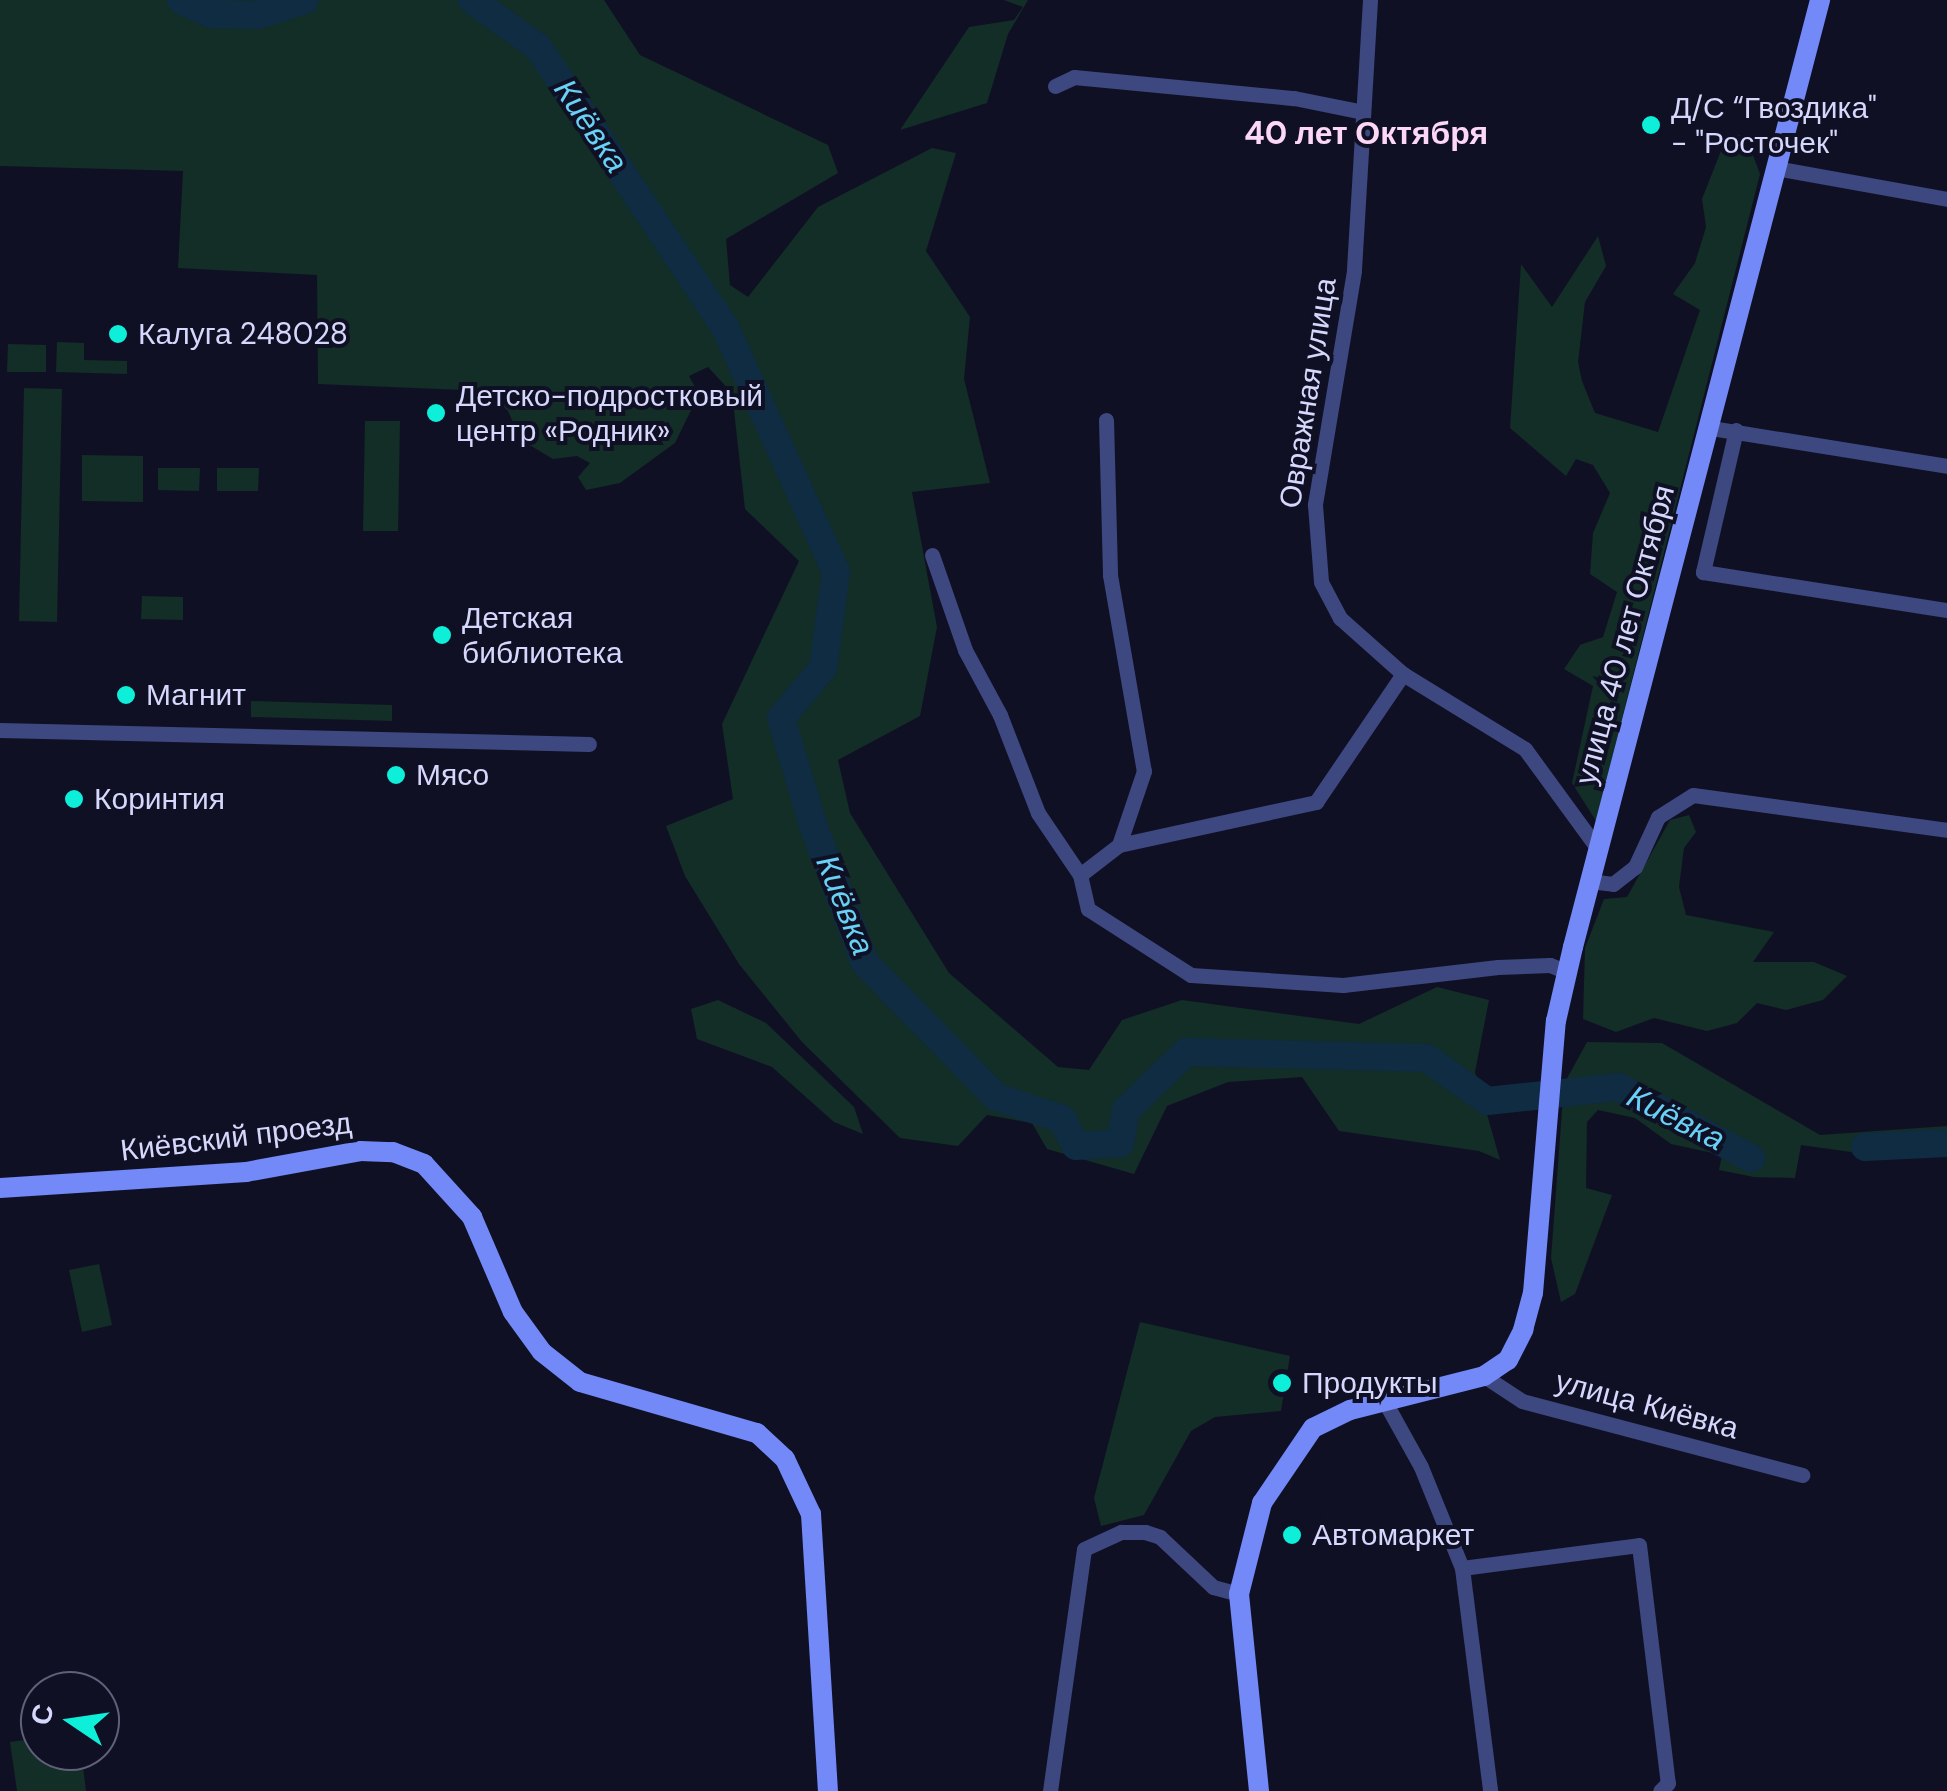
<!DOCTYPE html>
<html>
<head>
<meta charset="utf-8">
<style>
	body { margin:0 }
	#map { position:relative; width:1947px; height:1791px; overflow:hidden; background:#101024; font-family:"DM Sans",sans-serif }
	div>[style] { position:absolute }
	.green>* { inset:0; background:#132d27 }
	.river>* { height:28px; margin:-14px; padding:0 14px; transform-origin:14px; border-radius:14px; background:#0f2c43 }
	.street>* { height:15px; margin:-7.5px; padding:0 7.5px; transform-origin:7.5px; border-radius:7.5px; background:#3e4880 }
	.secondary>* { height:20px; margin:-10px; padding:0 10px; transform-origin:10px; border-radius:10px; background:#7289f7 }
	.dots>* { width:28px; height:28px; translate:-50% -50%; box-sizing:border-box; border:5px solid #101024; border-radius:50% }
	span { translate:-50% -50%; white-space:nowrap; text-align:center; line-height:1.15; -webkit-text-stroke:8px #101024; paint-order:stroke }
	.poi-label { font-size:30px; color:#d5d8fc }
	.left { translate:0 -50%; text-align:left }
	.street-label { font-size:30px; color:#d5d8fc }
	.water-label { font-size:32px; color:#69d0f6; font-style:italic }
	.neighbourhood-label { font-size:32px; color:#fdd7f6; font-weight:700 }
	.north { position:absolute; left:20px; top:1671px; width:100px; height:100px; box-sizing:border-box; background:#101024; border:2px solid #5f607a; border-radius:50%; rotate:283deg; font-size:28px; font-weight:700; line-height:40px; text-align:center; color:#d5d8fc }
	.north::after { content:''; display:block; margin:auto; width:35px; height:45px; background:#0eefda; clip-path:polygon(50% 0,100% 100%,50% 72%,0 100%) }
</style>
</head>
<body>
<div id="map">
	<div class="green">
		<i style="clip-path:polygon(0 0,604px 0,640px 55px,828px 145px,838px 173px,726px 239px,730px 285px,748px 297px,818px 207px,932px 148px,956px 153px,926px 251px,970px 317px,964px 379px,990px 483px,912px 492px,937px 627px,920px 716px,838px 760px,850px 813px,949px 973px,1058px 1067px,1089px 1070px,1122px 1020px,1182px 1000px,1359px 1024px,1437px 987px,1489px 1000px,1475px 1072px,1500px 1160px,1479px 1151px,1339px 1131px,1302px 1077px,1228px 1082px,1167px 1106px,1134px 1174px,1047px 1149px,1032px 1123px,987px 1115px,958px 1146px,900px 1138px,802px 1042px,739px 964px,685px 876px,666px 826px,733px 799px,722px 724px,799px 561px,745px 509px,732px 393px,708px 367px,689px 376px,699px 394px,675px 443px,620px 483px,586px 490px,578px 477px,590px 463px,577px 456px,553px 459px,521px 440px,508px 411px,487px 391px,318px 384px,317px 275px,178px 268px,183px 171px,0 166px)"></i>
		<i style="clip-path:polygon(1004px 0,1028px 0,1008px 34px,987px 103px,900px 130px,969px 27px,1014px 20px,1023px 7px)"></i>
		<i style="clip-path:polygon(1728px 133px,1746px 136px,1760px 174px,1596px 821px,1572px 783px,1593px 686px,1564px 669px,1580px 645px,1603px 637px,1617px 592px,1590px 574px,1593px 533px,1610px 493px,1593px 465px,1576px 459px,1566px 476px,1510px 428px,1521px 264px,1552px 307px,1598px 236px,1606px 266px,1585px 302px,1578px 362px,1582px 381px,1595px 413px,1658px 432px,1700px 310px,1673px 294px,1695px 263px,1706px 227px,1702px 199px)"></i>
		<i style="clip-path:polygon(57px 342px,84px 343px,84px 360px,127px 361px,127px 374px,56px 372px)"></i>
		<i style="clip-path:polygon(8px 344px,46px 345px,46px 372px,7px 372px)"></i>
		<i style="clip-path:polygon(24px 388px,62px 389px,57px 622px,19px 621px)"></i>
		<i style="clip-path:polygon(365px 421px,400px 421px,398px 531px,363px 531px)"></i>
		<i style="clip-path:polygon(82px 455px,143px 456px,143px 502px,82px 501px)"></i>
		<i style="clip-path:polygon(158px 468px,200px 468px,199px 491px,158px 490px)"></i>
		<i style="clip-path:polygon(217px 468px,259px 468px,258px 491px,217px 491px)"></i>
		<i style="clip-path:polygon(142px 596px,183px 597px,183px 620px,141px 619px)"></i>
		<i style="clip-path:polygon(251px 701px,392px 705px,392px 721px,251px 717px)"></i>
		<i style="clip-path:polygon(1689px 815px,1696px 832px,1684px 848px,1679px 887px,1686px 915px,1774px 932px,1753px 962px,1814px 962px,1847px 976px,1823px 1000px,1786px 1010px,1757px 1003px,1737px 1023px,1707px 1031px,1654px 1018px,1616px 1032px,1583px 1019px,1585px 948px,1604px 899px,1627px 897px,1670px 820px)"></i>
		<i style="clip-path:polygon(718px 1000px,766px 1023px,854px 1107px,863px 1134px,834px 1122px,772px 1067px,697px 1039px,691px 1009px)"></i>
		<i style="clip-path:polygon(1587px 1042px,1662px 1043px,1820px 1135px,1947px 1126px,1947px 1154px,1880px 1156px,1801px 1145px,1795px 1178px,1754px 1177px,1719px 1170px,1722px 1155px,1671px 1144px,1635px 1118px,1598px 1110px,1587px 1122px,1586px 1188px,1612px 1195px,1575px 1294px,1561px 1302px,1551px 1258px,1564px 1084px)"></i>
		<i style="clip-path:polygon(99px 1264px,112px 1325px,82px 1332px,69px 1270px)"></i>
		<i style="clip-path:polygon(1140px 1322px,1290px 1356px,1281px 1411px,1215px 1417px,1191px 1431px,1144px 1515px,1101px 1526px,1094px 1498px)"></i>
		<i style="clip-path:polygon(40px 1738px,40px 1751px,81px 1751px,86px 1791px,17px 1791px,10px 1742px)"></i>
	</div>
	<div class="river">
		<i style="left:181px;top:0;width:33px;rotate:25deg"></i>
		<i style="left:211px;top:14px;width:47px;rotate:1.2deg"></i>
		<i style="left:258px;top:15px;width:49px;rotate:-17.7deg"></i>
		<i style="left:472px;top:0;width:81px;rotate:35.5deg"></i>
		<i style="left:538px;top:47px;width:337px;rotate:56.3deg"></i>
		<i style="left:725px;top:327px;width:269px;rotate:65.6deg"></i>
		<i style="left:836px;top:572px;width:97px;rotate:97.7deg"></i>
		<i style="left:823px;top:668px;width:65px;rotate:130deg"></i>
		<i style="left:781px;top:718px;width:112px;rotate:73.3deg"></i>
		<i style="left:813px;top:825px;width:147px;rotate:69.4deg"></i>
		<i style="left:865px;top:963px;width:187px;rotate:45.6deg"></i>
		<i style="left:996px;top:1097px;width:70px;rotate:18.4deg"></i>
		<i style="left:1062px;top:1119px;width:30px;rotate:63deg"></i>
		<i style="left:1076px;top:1146px;width:44px;rotate:-3.9deg"></i>
		<i style="left:1120px;top:1143px;width:34px;rotate:-80deg"></i>
		<i style="left:1126px;top:1110px;width:83px;rotate:-44deg"></i>
		<i style="left:1186px;top:1052px;width:241px;rotate:1.4deg"></i>
		<i style="left:1427px;top:1058px;width:74px;rotate:35.6deg"></i>
		<i style="left:1487px;top:1101px;width:133px;rotate:-6.1deg"></i>
		<i style="left:1619px;top:1087px;width:150px;rotate:28.3deg"></i>
		<i style="left:1865px;top:1147px;width:82px;rotate:-2.8deg"></i>
	</div>
	<div class="street">
		<i style="left:1370px;top:0;width:271px;rotate:93.4deg"></i>
		<i style="left:1354px;top:271px;width:237px;rotate:99.5deg"></i>
		<i style="left:1315px;top:505px;width:77px;rotate:85.5deg"></i>
		<i style="left:1321px;top:582px;width:41px;rotate:62.2deg"></i>
		<i style="left:1340px;top:618px;width:84px;rotate:41.6deg"></i>
		<i style="left:1403px;top:674px;width:143px;rotate:31.6deg"></i>
		<i style="left:1525px;top:749px;width:124px;rotate:53.9deg"></i>
		<i style="left:1055px;top:86px;width:21px;rotate:-25deg"></i>
		<i style="left:1074px;top:77px;width:221px;rotate:5.5deg"></i>
		<i style="left:1294px;top:98px;width:70px;rotate:11.5deg"></i>
		<i style="left:1775px;top:168px;width:175px;rotate:10.2deg"></i>
		<i style="left:1106px;top:420px;width:155px;rotate:88.5deg"></i>
		<i style="left:1110px;top:575px;width:199px;rotate:80.2deg"></i>
		<i style="left:1144px;top:771px;width:78px;rotate:108.7deg"></i>
		<i style="left:1711px;top:428px;width:239px;rotate:9.1deg"></i>
		<i style="left:1736px;top:430px;width:146px;rotate:103.1deg"></i>
		<i style="left:1703px;top:572px;width:247px;rotate:8.9deg"></i>
		<i style="left:932px;top:555px;width:101px;rotate:70.8deg"></i>
		<i style="left:965px;top:650px;width:74px;rotate:61.7deg"></i>
		<i style="left:1000px;top:715px;width:105px;rotate:68.8deg"></i>
		<i style="left:1038px;top:813px;width:75px;rotate:55.9deg"></i>
		<i style="left:1080px;top:875px;width:35px;rotate:77deg"></i>
		<i style="left:1088px;top:909px;width:122px;rotate:32.7deg"></i>
		<i style="left:1191px;top:975px;width:152px;rotate:3.8deg"></i>
		<i style="left:1343px;top:985px;width:156px;rotate:-6.6deg"></i>
		<i style="left:1498px;top:967px;width:52px;rotate:-2.2deg"></i>
		<i style="left:1550px;top:965px;width:18px;rotate:22deg"></i>
		<i style="left:0;top:730px;width:589px;rotate:1.36deg"></i>
		<i style="left:1080px;top:875px;width:49px;rotate:-37.6deg"></i>
		<i style="left:1119px;top:845px;width:202px;rotate:-12.3deg"></i>
		<i style="left:1316px;top:802px;width:155px;rotate:-55.8deg"></i>
		<i style="left:1589px;top:881px;width:24px;rotate:7deg"></i>
		<i style="left:1613px;top:884px;width:28px;rotate:-38deg"></i>
		<i style="left:1635px;top:867px;width:55px;rotate:-65.3deg"></i>
		<i style="left:1658px;top:817px;width:41px;rotate:-32.2deg"></i>
		<i style="left:1693px;top:795px;width:256px;rotate:7.8deg"></i>
		<i style="left:1484px;top:1376px;width:45px;rotate:33.3deg"></i>
		<i style="left:1522px;top:1401px;width:290px;rotate:14.8deg"></i>
		<i style="left:1385px;top:1402px;width:74px;rotate:61deg"></i>
		<i style="left:1421px;top:1467px;width:109px;rotate:67.9deg"></i>
		<i style="left:1462px;top:1568px;width:225px;rotate:82.8deg"></i>
		<i style="left:1462px;top:1568px;width:178px;rotate:-7.4deg"></i>
		<i style="left:1639px;top:1545px;width:240px;rotate:83.1deg"></i>
		<i style="left:1668px;top:1783px;width:11px;rotate:135deg"></i>
		<i style="left:1050px;top:1791px;width:244px;rotate:-82deg"></i>
		<i style="left:1084px;top:1549px;width:41px;rotate:-24.7deg"></i>
		<i style="left:1121px;top:1532px;width:24px"></i>
		<i style="left:1145px;top:1532px;width:16px;rotate:18deg"></i>
		<i style="left:1160px;top:1537px;width:73px;rotate:43.3deg"></i>
		<i style="left:1213px;top:1587px;width:27px;rotate:15deg"></i>
	</div>
	<div class="secondary">
		<i style="left:0;top:1188px;width:247px;rotate:-3.7deg"></i>
		<i style="left:246px;top:1172px;width:116px;rotate:-10.4deg"></i>
		<i style="left:360px;top:1151px;width:33px;rotate:2deg"></i>
		<i style="left:393px;top:1152px;width:33px;rotate:21deg"></i>
		<i style="left:424px;top:1164px;width:72px;rotate:47.8deg"></i>
		<i style="left:472px;top:1217px;width:103px;rotate:66.7deg"></i>
		<i style="left:513px;top:1312px;width:49px;rotate:54.1deg"></i>
		<i style="left:542px;top:1352px;width:48px;rotate:38.3deg"></i>
		<i style="left:580px;top:1382px;width:184px;rotate:16.1deg"></i>
		<i style="left:757px;top:1433px;width:38px;rotate:43deg"></i>
		<i style="left:785px;top:1459px;width:61px;rotate:64.7deg"></i>
		<i style="left:811px;top:1514px;width:278px;rotate:86.5deg"></i>
		<i style="left:1259px;top:1791px;width:198px;rotate:-95.8deg"></i>
		<i style="left:1239px;top:1594px;width:94px;rotate:-75.8deg"></i>
		<i style="left:1262px;top:1503px;width:91px;rotate:-55.8deg"></i>
		<i style="left:1313px;top:1428px;width:41px;rotate:-25.9deg"></i>
		<i style="left:1350px;top:1410px;width:138px;rotate:-14.2deg"></i>
		<i style="left:1484px;top:1376px;width:29px;rotate:-34deg"></i>
		<i style="left:1508px;top:1360px;width:34px;rotate:-63deg"></i>
		<i style="left:1523px;top:1330px;width:38px;rotate:-75deg"></i>
		<i style="left:1533px;top:1293px;width:273px;rotate:-85.2deg"></i>
		<i style="left:1556px;top:1021px;width:76px;rotate:-77.1deg"></i>
		<i style="left:1573px;top:947px;width:979px;rotate:-75.38deg"></i>
	</div>
	<div class="dots">
		<i style="left:1651px;top:125px;background:#0eefda"></i>
		<i style="left:118px;top:334px;background:#0eefda"></i>
		<i style="left:436px;top:413px;background:#0eefda"></i>
		<i style="left:442px;top:635px;background:#0eefda"></i>
		<i style="left:126px;top:695px;background:#0eefda"></i>
		<i style="left:396px;top:775px;background:#0eefda"></i>
		<i style="left:74px;top:799px;background:#0eefda"></i>
		<i style="left:1282px;top:1383px;background:#0eefda"></i>
		<i style="left:1292px;top:1535px;background:#0eefda"></i>
	</div>
	<div class="poi-label">
		<span class="left" style="left:1671px;top:125px">Д/С “Гвоздика"<br>- "Росточек"</span>
		<span class="left" style="left:138px;top:334px">Калуга 248028</span>
		<span class="left" style="left:456px;top:413px">Детско-подростковый<br>центр «Родник»</span>
		<span class="left" style="left:462px;top:635px">Детская<br>библиотека</span>
		<span class="left" style="left:146px;top:695px">Магнит</span>
		<span class="left" style="left:416px;top:775px">Мясо</span>
		<span class="left" style="left:94px;top:799px">Коринтия</span>
		<span class="left" style="left:1302px;top:1383px">Продукты</span>
		<span class="left" style="left:1312px;top:1535px">Автомаркет</span>
	</div>
	<div class="street-label">
		<span style="left:1308px;top:393px;rotate:-81deg">Овражная улица</span>
		<span style="left:1625px;top:635px;rotate:-75deg">улица 40 лет Октября</span>
		<span style="left:236px;top:1137px;rotate:-7deg">Киёвский проезд</span>
		<span style="left:1647px;top:1405px;rotate:15deg">улица Киёвка</span>
	</div>
	<div class="water-label">
		<span style="left:591px;top:126px;rotate:56deg">Киёвка</span>
		<span style="left:845px;top:905px;rotate:68deg">Киёвка</span>
		<span style="left:1676px;top:1118px;rotate:27deg">Киёвка</span>
	</div>
	<div class="neighbourhood-label">
		<span style="left:1366px;top:133px">40 лет Октября</span>
	</div>
	<div class="north">С</div>
</div>
</body>
</html>
